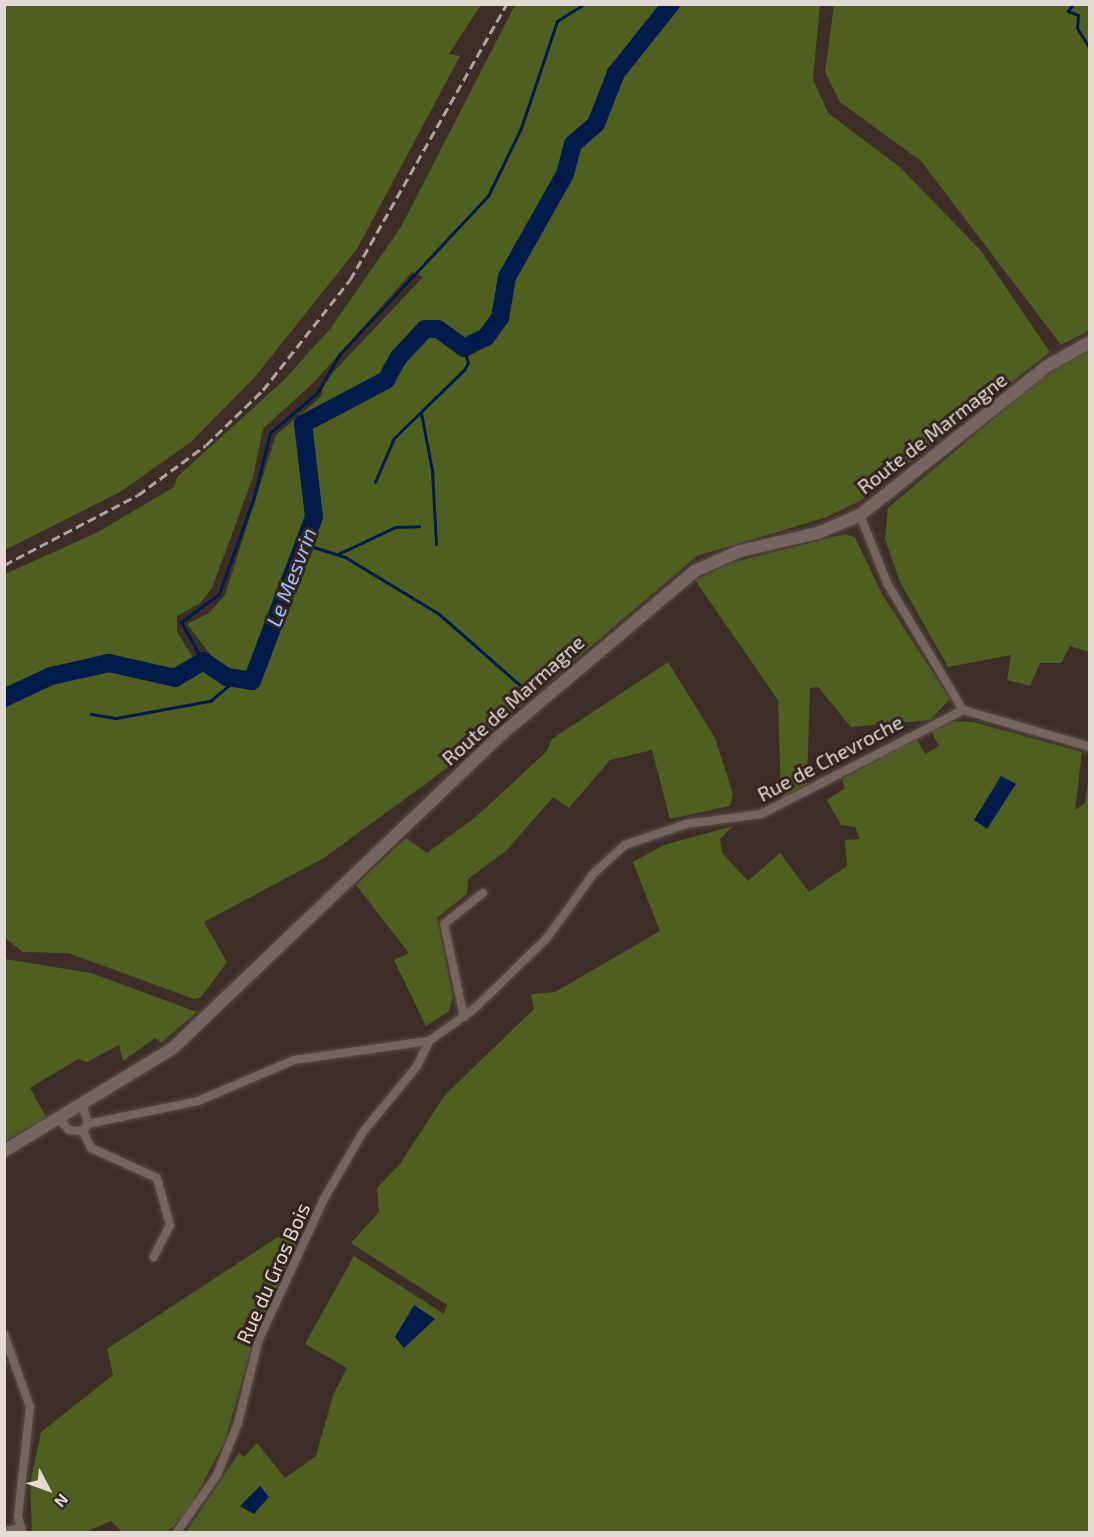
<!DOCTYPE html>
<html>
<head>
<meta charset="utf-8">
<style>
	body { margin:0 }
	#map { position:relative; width:1094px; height:1537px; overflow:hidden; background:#3c2e27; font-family:"Exo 2",sans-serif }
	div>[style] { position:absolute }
	.green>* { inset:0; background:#4f5f1f }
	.water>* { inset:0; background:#011b4b }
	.stream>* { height:3px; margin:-1.5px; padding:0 1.5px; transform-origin:1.5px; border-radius:1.5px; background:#011b4b }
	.river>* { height:18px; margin:-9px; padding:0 9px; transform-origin:9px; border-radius:9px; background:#011b4b }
	.roads { filter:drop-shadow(0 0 2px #594d47) drop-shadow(0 0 2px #594d47) }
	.street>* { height:8px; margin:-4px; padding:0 4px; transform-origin:4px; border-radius:4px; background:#76655e }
	.secondary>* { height:12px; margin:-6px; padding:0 6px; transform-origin:6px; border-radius:6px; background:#76655e }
	.rail>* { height:3px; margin-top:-1.5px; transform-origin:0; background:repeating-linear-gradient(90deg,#aea49e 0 9px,transparent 0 13.5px) }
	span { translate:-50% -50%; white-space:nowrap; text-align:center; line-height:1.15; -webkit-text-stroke:6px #32241e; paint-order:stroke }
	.street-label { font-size:20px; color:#e3dad5 }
	.water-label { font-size:21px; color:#9fc1fb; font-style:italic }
	.frame { position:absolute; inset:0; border:6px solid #e3dad5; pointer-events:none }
	.north { position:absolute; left:18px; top:1459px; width:60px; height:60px; -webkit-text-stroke:4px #32241e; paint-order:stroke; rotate:131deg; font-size:16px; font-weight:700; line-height:24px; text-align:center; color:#e3dad5 }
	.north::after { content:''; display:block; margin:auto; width:21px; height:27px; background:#e3dad5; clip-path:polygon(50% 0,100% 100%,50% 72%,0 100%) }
</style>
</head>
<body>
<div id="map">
	<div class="green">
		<i style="clip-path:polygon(5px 4px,481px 5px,449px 54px,460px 56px,357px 249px,254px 378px,191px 442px,120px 492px,5px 550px)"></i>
		<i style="clip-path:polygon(evenodd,515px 5px,820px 5px,813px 79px,828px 113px,901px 168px,981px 251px,1050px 352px,862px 500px,827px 517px,697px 556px,454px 763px,324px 858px,204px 922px,227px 962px,201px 997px,194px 999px,68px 953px,23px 952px,4px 937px,5px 574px,96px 533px,174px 487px,177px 477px,284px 380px,330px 329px,401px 227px,515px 5px,412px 272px,423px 277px,324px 382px,321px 397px,276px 435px,225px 595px,209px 613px,187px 624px,211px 655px,192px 656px,177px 632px,177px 616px,200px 603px,212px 588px,253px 477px,263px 429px,316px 380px,412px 272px)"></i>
		<i style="clip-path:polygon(834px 5px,1089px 5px,1089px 331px,1061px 345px,921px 161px,840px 102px,825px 72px)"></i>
		<i style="clip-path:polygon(1089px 349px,1089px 652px,1070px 646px,1061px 663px,1040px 663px,1030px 686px,1007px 680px,1011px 655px,948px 667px,900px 582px,885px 539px,888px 508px,1039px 380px)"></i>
		<i style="clip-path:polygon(845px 534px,855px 537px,882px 594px,950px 699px,930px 720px,851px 727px,818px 687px,810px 688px,807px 784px,781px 799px,778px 700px,695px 580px,731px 563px)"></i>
		<i style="clip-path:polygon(668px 662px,715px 738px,733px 794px,730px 806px,670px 819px,652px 750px,610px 760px,569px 808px,553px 797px,507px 850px,468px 879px,467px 894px,437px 918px,453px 997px,449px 1011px,426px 1026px,394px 960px,409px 953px,356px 885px,406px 838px,427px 853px,477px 816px,547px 751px,552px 739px)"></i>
		<i style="clip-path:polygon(952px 721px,973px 722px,1082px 752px,1075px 810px,1085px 803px,1089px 775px,1089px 1532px,186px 1532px,239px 1453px,244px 1457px,257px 1443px,285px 1478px,316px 1456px,333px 1395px,347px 1368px,305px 1344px,354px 1256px,444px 1314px,447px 1305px,351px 1243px,379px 1212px,377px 1188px,400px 1164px,445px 1095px,534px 1009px,531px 994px,555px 992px,660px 931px,633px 862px,664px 845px,733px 826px,720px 839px,722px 853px,748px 881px,780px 853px,809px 892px,847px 866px,845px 840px,860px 839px,855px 827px,841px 825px,827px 800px,844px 789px,843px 778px,917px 739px,925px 754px,939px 746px,931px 731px)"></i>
		<i style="clip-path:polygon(5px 959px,91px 973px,197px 1012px,161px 1043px,155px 1038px,123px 1061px,119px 1045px,87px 1062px,78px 1059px,30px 1088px,46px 1117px,5px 1141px)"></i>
		<i style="clip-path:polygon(293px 1227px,302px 1231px,254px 1338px,225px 1441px,189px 1509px,168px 1532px,122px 1532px,111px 1521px,85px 1532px,32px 1532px,30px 1484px,41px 1432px,113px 1375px,107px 1349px)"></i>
	</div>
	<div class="water">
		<i style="clip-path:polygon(1001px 776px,1016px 784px,987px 829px,974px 820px)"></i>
		<i style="clip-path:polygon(414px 1305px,435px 1319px,404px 1348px,395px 1337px)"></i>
		<i style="clip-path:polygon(260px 1486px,269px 1497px,254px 1514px,240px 1506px)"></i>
	</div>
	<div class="stream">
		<i style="left:1073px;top:4px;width:9px;rotate:126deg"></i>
		<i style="left:1068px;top:11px;width:11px;rotate:22deg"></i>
		<i style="left:1078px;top:15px;width:13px;rotate:94deg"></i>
		<i style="left:1077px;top:28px;width:25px;rotate:58deg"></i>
		<i style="left:421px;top:413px;width:58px;rotate:79.1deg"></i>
		<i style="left:432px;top:470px;width:74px;rotate:86.9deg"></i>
		<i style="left:375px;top:482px;width:48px;rotate:-66.6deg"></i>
		<i style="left:394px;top:438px;width:98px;rotate:-44.2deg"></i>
		<i style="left:464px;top:370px;width:8px;rotate:-60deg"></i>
		<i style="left:468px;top:363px;width:16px;rotate:-105deg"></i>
		<i style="left:304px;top:544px;width:43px;rotate:17.6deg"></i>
		<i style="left:345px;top:557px;width:110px;rotate:31.2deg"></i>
		<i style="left:439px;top:614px;width:120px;rotate:41.3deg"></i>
		<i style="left:338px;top:554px;width:63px;rotate:-25.3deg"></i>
		<i style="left:395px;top:527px;width:24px;rotate:-2deg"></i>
		<i style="left:203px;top:661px;width:45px;rotate:-119.4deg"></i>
		<i style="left:181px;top:622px;width:47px;rotate:-36.4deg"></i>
		<i style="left:219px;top:594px;width:103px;rotate:-70.2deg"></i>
		<i style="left:254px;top:497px;width:66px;rotate:-76deg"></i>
		<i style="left:270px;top:433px;width:63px;rotate:-40.5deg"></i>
		<i style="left:318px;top:392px;width:43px;rotate:-60.4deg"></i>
		<i style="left:339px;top:355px;width:218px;rotate:-46.9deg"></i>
		<i style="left:488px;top:196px;width:76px;rotate:-64.1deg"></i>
		<i style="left:521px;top:128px;width:113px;rotate:-71.4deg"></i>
		<i style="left:557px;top:21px;width:32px;rotate:-32deg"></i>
		<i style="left:91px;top:714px;width:25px;rotate:9deg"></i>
		<i style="left:116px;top:718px;width:96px;rotate:-10.3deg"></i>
		<i style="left:210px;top:701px;width:33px;rotate:-40deg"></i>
	</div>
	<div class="river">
		<i style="left:4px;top:698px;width:52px;rotate:-25.1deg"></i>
		<i style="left:51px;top:676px;width:59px;rotate:-12.6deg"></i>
		<i style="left:109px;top:663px;width:68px;rotate:12.8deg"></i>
		<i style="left:175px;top:678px;width:33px;rotate:-31deg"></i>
		<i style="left:203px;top:661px;width:29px;rotate:34deg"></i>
		<i style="left:227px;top:677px;width:25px;rotate:9deg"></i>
		<i style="left:252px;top:681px;width:175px;rotate:-69.3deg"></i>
		<i style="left:314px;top:517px;width:94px;rotate:-96.7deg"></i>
		<i style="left:303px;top:424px;width:94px;rotate:-27.9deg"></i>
		<i style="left:386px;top:380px;width:26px;rotate:-61deg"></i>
		<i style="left:399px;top:357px;width:38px;rotate:-47deg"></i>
		<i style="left:425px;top:329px;width:13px"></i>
		<i style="left:438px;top:329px;width:32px;rotate:36deg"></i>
		<i style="left:464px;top:348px;width:25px;rotate:-27deg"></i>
		<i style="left:486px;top:337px;width:24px;rotate:-54deg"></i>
		<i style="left:500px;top:318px;width:42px;rotate:-80.3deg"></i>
		<i style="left:507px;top:277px;width:118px;rotate:-60.6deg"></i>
		<i style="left:565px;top:174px;width:31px;rotate:-75deg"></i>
		<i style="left:573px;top:144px;width:30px;rotate:-41deg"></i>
		<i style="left:596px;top:124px;width:55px;rotate:-68.6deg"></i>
		<i style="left:616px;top:73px;width:88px;rotate:-51.4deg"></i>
	</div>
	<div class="roads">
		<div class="street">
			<i style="left:860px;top:515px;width:73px;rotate:68.3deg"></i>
			<i style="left:887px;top:583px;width:148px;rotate:59.1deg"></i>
			<i style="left:963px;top:710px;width:132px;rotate:16.2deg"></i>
			<i style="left:464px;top:1017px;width:95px;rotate:-102.1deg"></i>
			<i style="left:444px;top:924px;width:50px;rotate:-38.5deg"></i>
			<i style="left:60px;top:1120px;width:13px;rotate:48deg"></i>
			<i style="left:69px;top:1130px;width:14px;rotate:4deg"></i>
			<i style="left:83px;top:1131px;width:9px;rotate:-54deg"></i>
			<i style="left:88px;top:1124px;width:18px;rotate:-106deg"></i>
			<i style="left:88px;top:1124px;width:112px;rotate:-11.8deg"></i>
			<i style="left:198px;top:1101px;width:104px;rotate:-23.1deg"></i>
			<i style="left:294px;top:1060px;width:136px;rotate:-8deg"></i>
			<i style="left:429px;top:1041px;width:55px;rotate:-35.4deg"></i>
			<i style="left:474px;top:1009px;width:102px;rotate:-44.2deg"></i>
			<i style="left:547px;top:938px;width:80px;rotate:-54.1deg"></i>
			<i style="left:594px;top:873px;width:42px;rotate:-42.1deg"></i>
			<i style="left:625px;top:845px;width:65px;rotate:-19deg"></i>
			<i style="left:686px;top:824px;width:76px;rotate:-7.6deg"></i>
			<i style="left:761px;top:814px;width:227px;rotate:-27.2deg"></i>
			<i style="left:83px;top:1131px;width:19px;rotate:65deg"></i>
			<i style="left:91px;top:1148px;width:72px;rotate:24.4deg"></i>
			<i style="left:157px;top:1178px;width:49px;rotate:74.5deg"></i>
			<i style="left:170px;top:1225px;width:36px;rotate:117deg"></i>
			<i style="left:4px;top:1334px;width:77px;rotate:70.4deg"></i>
			<i style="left:30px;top:1407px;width:110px;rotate:96.3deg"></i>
			<i style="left:18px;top:1516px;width:16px;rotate:76deg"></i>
			<i style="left:4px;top:1532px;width:18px;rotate:-16deg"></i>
			<i style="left:177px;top:1532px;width:70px;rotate:-54.9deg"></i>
			<i style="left:217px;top:1475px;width:56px;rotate:-68deg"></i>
			<i style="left:238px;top:1423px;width:87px;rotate:-76deg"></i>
			<i style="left:259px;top:1339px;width:157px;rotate:-65.1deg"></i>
			<i style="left:325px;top:1197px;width:75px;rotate:-59.7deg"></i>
			<i style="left:363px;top:1132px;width:85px;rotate:-50.7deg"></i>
			<i style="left:417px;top:1066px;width:28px;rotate:-64deg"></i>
		</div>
		<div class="secondary">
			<i style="left:4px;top:1151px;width:197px;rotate:-31.3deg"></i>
			<i style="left:172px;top:1049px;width:448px;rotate:-43.7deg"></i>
			<i style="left:496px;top:739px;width:260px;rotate:-40.2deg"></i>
			<i style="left:695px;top:571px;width:49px;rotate:-24deg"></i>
			<i style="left:740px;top:551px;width:80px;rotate:-13deg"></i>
			<i style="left:818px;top:533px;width:46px;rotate:-23.2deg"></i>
			<i style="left:860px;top:515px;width:239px;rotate:-38.5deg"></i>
			<i style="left:1047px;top:366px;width:49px;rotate:-29.2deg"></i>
		</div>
	</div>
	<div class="rail">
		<i style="left:4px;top:565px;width:151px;rotate:-27.6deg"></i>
		<i style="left:138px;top:495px;width:84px;rotate:-36.3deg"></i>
		<i style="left:206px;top:445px;width:79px;rotate:-44deg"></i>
		<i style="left:263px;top:390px;width:140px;rotate:-51.7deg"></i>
		<i style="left:350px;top:280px;width:318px;rotate:-60.4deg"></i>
	</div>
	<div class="street-label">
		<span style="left:932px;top:433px;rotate:-38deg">Route de Marmagne</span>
		<span style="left:513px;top:700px;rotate:-42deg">Route de Marmagne</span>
		<span style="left:830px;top:758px;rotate:-28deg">Rue de Chevroche</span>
		<span style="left:273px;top:1273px;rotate:-66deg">Rue du Gros Bois</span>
	</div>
	<div class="water-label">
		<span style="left:291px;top:577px;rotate:-69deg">Le Mesvrin</span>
	</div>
	<div class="frame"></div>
	<div class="north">N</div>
</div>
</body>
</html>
